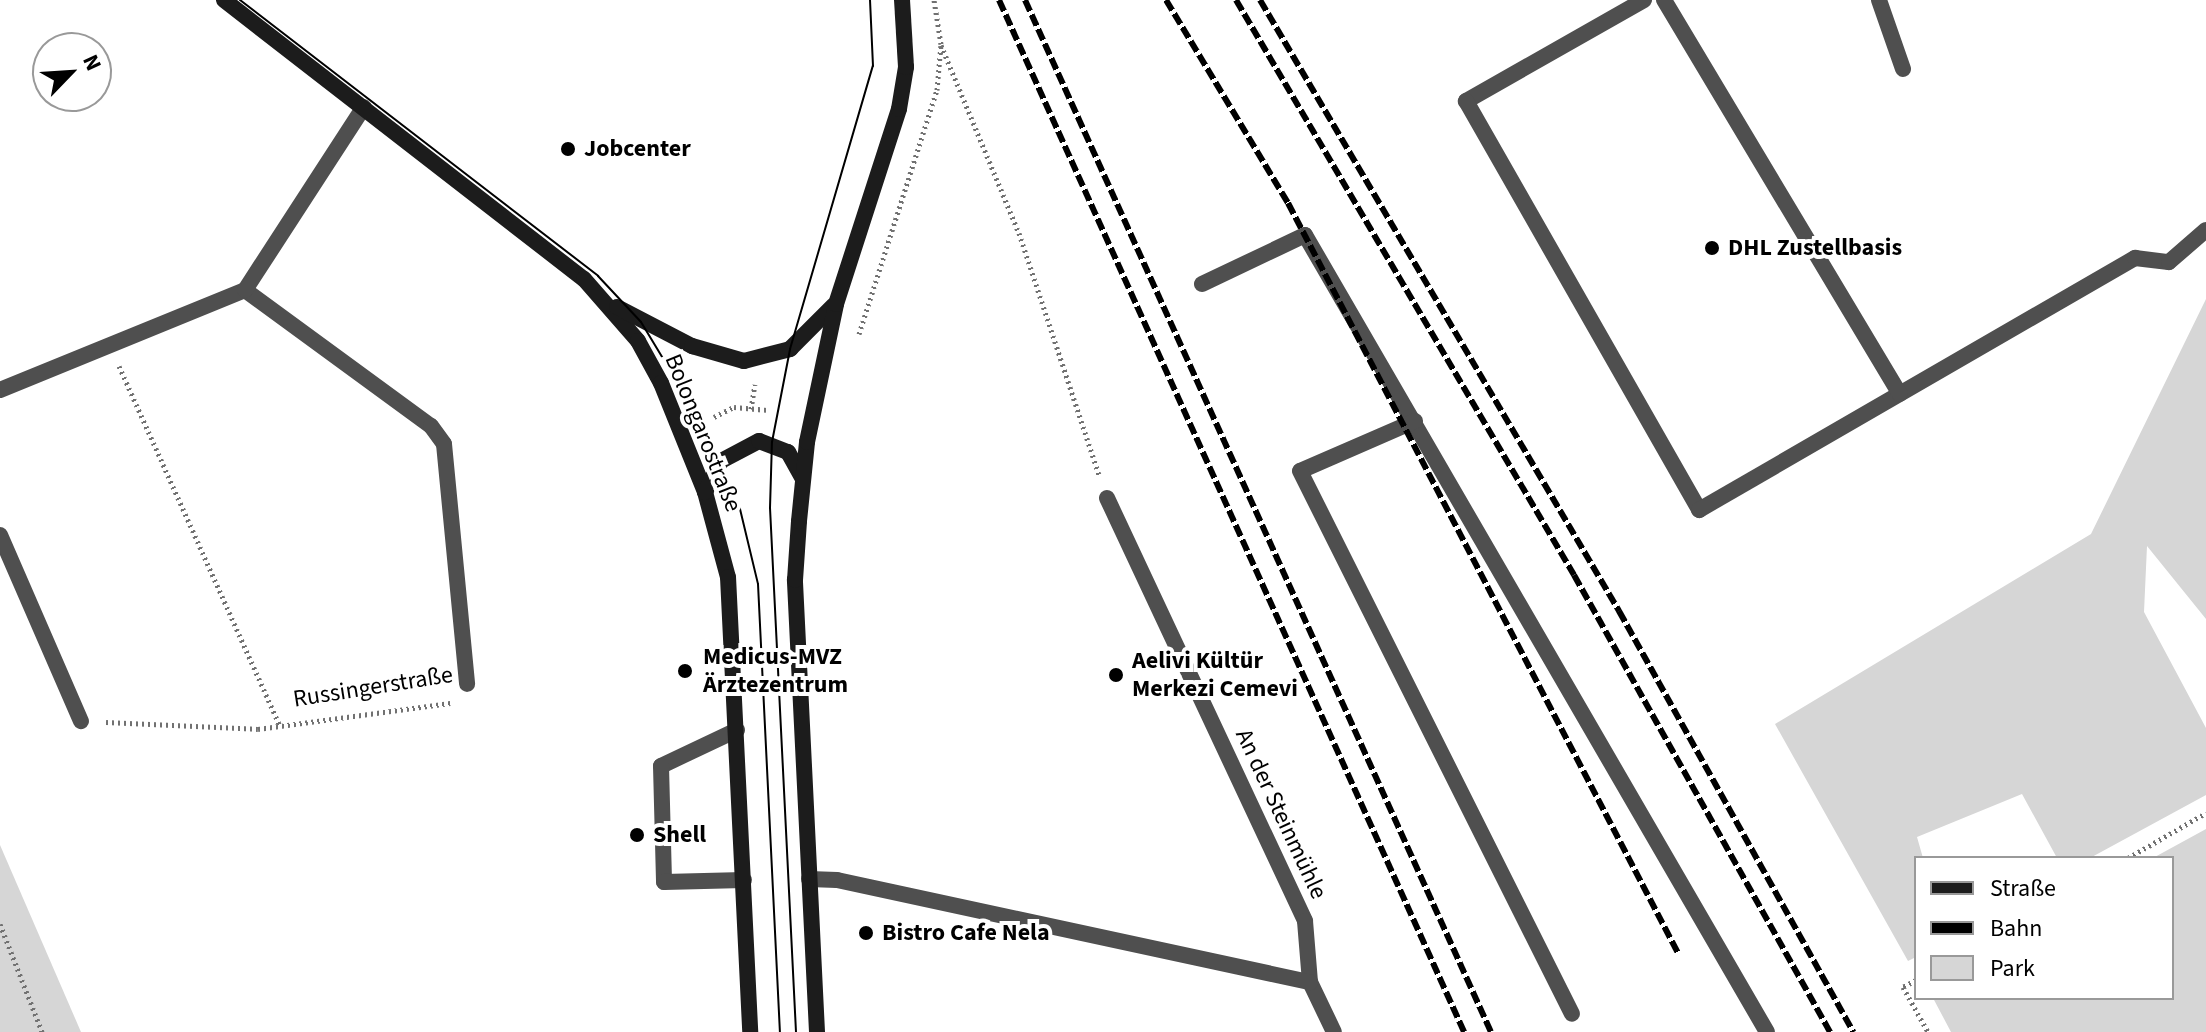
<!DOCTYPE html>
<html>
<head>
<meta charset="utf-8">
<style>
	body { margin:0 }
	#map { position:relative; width:2206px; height:1032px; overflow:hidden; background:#fff; font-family:"Source Sans 3",sans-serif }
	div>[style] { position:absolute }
	.green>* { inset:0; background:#d6d6d6 }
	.path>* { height:5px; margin-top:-2.5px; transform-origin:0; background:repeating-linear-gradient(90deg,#717171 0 2px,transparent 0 6px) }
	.service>* { height:16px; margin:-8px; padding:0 8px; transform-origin:8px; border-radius:8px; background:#4f4f4f }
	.minor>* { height:16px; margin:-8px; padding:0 8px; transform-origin:8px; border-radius:8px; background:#4f4f4f }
	.secondary>* { height:16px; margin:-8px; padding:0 8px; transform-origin:8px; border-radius:8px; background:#1c1c1c }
	.tram>* { height:2px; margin:-1px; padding:0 1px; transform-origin:1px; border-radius:1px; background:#000 }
	.rail>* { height:6px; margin-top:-3px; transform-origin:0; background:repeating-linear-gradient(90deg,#000 0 12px,transparent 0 16px) }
	.dots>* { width:22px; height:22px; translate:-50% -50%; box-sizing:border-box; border:4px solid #fff; border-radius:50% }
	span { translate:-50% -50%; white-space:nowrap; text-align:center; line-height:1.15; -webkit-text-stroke:8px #fff; paint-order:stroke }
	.poi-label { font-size:24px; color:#000; font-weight:700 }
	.left { translate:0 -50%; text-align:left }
	.street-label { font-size:24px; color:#000 }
	.legend { position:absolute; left:1914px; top:856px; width:260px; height:144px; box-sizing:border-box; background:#fff; border:2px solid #999; margin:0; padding:10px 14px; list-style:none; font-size:24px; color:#000 }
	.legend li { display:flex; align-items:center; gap:16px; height:40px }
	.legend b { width:40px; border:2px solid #999 }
	.north { position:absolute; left:32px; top:32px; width:80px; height:80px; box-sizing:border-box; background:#fff; border:2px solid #999; border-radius:50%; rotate:65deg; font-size:22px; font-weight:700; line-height:32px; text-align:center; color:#000 }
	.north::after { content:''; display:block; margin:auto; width:28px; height:36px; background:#000; clip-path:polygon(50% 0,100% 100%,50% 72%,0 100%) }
</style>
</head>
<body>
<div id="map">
	<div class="green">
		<i style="clip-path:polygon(2206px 299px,2206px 619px,2147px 546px,2144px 612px,2206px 728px,2206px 795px,2090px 858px,2057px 858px,2022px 794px,1917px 837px,1923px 858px,1916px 858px,1916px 957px,1908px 961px,1775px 724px,2091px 534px)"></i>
		<i style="clip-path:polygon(2206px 829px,2206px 1032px,1951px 1032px,1933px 998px,2172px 998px,2172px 858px,2153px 858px)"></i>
		<i style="clip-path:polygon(0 845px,81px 1032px,0 1032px)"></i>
	</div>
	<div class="path">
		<i style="left:941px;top:45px;width:204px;rotate:67.5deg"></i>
		<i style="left:1019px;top:233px;width:255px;rotate:71.7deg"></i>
		<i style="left:859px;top:334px;width:256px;rotate:-72.3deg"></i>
		<i style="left:937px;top:90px;width:46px;rotate:-85deg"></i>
		<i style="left:941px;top:44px;width:45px;rotate:-99deg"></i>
		<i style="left:119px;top:366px;width:394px;rotate:65.9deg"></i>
		<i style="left:751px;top:409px;width:25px;rotate:-81deg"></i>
		<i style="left:714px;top:417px;width:22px;rotate:-27deg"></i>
		<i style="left:734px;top:407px;width:33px;rotate:5deg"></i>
		<i style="left:106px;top:722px;width:152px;rotate:2.6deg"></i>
		<i style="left:258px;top:729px;width:194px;rotate:-7.7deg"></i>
		<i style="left:2128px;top:858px;width:90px;rotate:-30deg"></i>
		<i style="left:0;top:924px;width:116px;rotate:68.7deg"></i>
		<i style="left:1916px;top:980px;width:15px;rotate:152deg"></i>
		<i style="left:1903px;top:987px;width:51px;rotate:60.9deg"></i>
	</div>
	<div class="service">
		<i style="left:1644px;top:0;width:205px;rotate:150.4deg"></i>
		<i style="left:1466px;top:101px;width:471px;rotate:60.3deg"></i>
		<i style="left:1699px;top:510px;width:504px;rotate:-30.03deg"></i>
		<i style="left:2135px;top:258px;width:34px;rotate:7deg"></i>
		<i style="left:2169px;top:262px;width:49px;rotate:-40.9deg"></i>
		<i style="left:1664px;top:0;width:459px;rotate:59.1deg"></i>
		<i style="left:1879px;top:0;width:73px;rotate:70.8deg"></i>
		<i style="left:1202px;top:284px;width:114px;rotate:-25.4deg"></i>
		<i style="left:1305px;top:235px;width:921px;rotate:59.9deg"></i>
		<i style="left:1415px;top:421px;width:125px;rotate:156.5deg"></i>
		<i style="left:1300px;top:471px;width:607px;rotate:63.39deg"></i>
		<i style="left:737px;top:730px;width:84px;rotate:154.7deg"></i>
		<i style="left:661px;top:766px;width:116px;rotate:88.5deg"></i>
		<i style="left:664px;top:882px;width:80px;rotate:-1.4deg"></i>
	</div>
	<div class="minor">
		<i style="left:245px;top:290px;width:230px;rotate:36.2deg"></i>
		<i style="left:431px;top:426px;width:22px;rotate:54deg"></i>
		<i style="left:444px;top:444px;width:241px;rotate:84.5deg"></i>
		<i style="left:0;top:390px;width:265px;rotate:-22.2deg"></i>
		<i style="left:245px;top:290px;width:218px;rotate:-57deg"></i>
		<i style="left:1107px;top:498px;width:467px;rotate:64.9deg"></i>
		<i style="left:1305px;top:921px;width:61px;rotate:85.3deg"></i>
		<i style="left:1310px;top:982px;width:55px;rotate:64.4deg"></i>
		<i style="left:0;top:535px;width:203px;rotate:66.5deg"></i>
		<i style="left:809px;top:879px;width:28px;rotate:2deg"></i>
		<i style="left:837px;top:880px;width:484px;rotate:12.2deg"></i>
	</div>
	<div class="secondary">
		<i style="left:224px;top:0;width:455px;rotate:37.8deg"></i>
		<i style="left:584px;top:279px;width:82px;rotate:48.9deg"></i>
		<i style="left:638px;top:341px;width:48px;rotate:61.3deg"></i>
		<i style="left:661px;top:383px;width:118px;rotate:68deg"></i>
		<i style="left:705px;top:492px;width:88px;rotate:74.9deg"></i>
		<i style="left:728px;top:577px;width:456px;rotate:87.2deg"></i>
		<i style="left:617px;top:307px;width:85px;rotate:27.5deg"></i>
		<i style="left:692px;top:346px;width:54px;rotate:16.1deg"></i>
		<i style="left:744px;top:361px;width:48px;rotate:-14.6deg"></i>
		<i style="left:790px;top:349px;width:62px;rotate:-45deg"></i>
		<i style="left:705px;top:492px;width:35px;rotate:-63deg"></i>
		<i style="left:721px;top:461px;width:43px;rotate:-27.8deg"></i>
		<i style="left:759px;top:441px;width:31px;rotate:21deg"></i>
		<i style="left:788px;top:452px;width:31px;rotate:61deg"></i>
		<i style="left:817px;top:1032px;width:453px;rotate:-92.8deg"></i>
		<i style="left:795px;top:580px;width:59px;rotate:-86.1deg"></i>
		<i style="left:799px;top:521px;width:79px;rotate:-84.2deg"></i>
		<i style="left:807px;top:442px;width:141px;rotate:-78.1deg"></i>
		<i style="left:836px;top:304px;width:205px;rotate:-72.1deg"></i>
		<i style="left:899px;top:109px;width:43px;rotate:-80.5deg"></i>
		<i style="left:906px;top:67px;width:67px;rotate:-93.4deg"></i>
	</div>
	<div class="tram">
		<i style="left:240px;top:0;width:452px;rotate:37.6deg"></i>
		<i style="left:598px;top:276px;width:63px;rotate:46.9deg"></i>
		<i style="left:641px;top:322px;width:118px;rotate:58.9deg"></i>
		<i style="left:702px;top:423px;width:94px;rotate:66.2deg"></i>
		<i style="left:740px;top:509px;width:77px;rotate:76.5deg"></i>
		<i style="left:758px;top:584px;width:449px;rotate:87.2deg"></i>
		<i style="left:796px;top:1032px;width:525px;rotate:-92.84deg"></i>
		<i style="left:770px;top:508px;width:66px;rotate:-88.3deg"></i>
		<i style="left:772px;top:442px;width:95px;rotate:-79deg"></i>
		<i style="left:790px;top:349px;width:295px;rotate:-73.7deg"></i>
		<i style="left:873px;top:66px;width:66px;rotate:-92.6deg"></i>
	</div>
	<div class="rail">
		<i style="left:999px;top:0;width:1132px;rotate:65.74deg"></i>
		<i style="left:1025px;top:0;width:1132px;rotate:65.7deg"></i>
		<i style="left:1166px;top:0;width:237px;rotate:59deg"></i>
		<i style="left:1288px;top:203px;width:845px;rotate:62.53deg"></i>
		<i style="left:1236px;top:0;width:667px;rotate:59.55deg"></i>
		<i style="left:1574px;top:575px;width:524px;rotate:60.74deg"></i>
		<i style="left:1260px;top:0;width:709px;rotate:59.56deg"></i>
		<i style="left:1619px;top:611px;width:482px;rotate:60.9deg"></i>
	</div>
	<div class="dots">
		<i style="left:568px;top:149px;background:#000"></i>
		<i style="left:1712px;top:248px;background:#000"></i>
		<i style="left:685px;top:671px;background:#000"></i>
		<i style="left:1116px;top:675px;background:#000"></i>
		<i style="left:637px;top:835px;background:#000"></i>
		<i style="left:866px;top:933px;background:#000"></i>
	</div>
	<div class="poi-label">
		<span class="left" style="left:584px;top:149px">Jobcenter</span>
		<span class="left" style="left:1728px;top:248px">DHL Zustellbasis</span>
		<span class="left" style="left:703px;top:671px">Medicus-MVZ<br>Ärztezentrum</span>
		<span class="left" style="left:1132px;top:675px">Aelivi Kültür<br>Merkezi Cemevi</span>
		<span class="left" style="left:653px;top:835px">Shell</span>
		<span class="left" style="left:882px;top:933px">Bistro Cafe Nela</span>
	</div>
	<div class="street-label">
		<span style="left:703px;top:433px;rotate:68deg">Bolongarostraße</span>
		<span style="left:373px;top:687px;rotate:-9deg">Russingerstraße</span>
		<span style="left:1281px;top:814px;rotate:65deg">An der Steinmühle</span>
	</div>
	<ul class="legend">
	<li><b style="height:10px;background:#1c1c1c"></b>Straße</li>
	<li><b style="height:10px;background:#000"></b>Bahn</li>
	<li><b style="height:22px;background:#d6d6d6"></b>Park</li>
	</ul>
	<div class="north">N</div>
</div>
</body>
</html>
